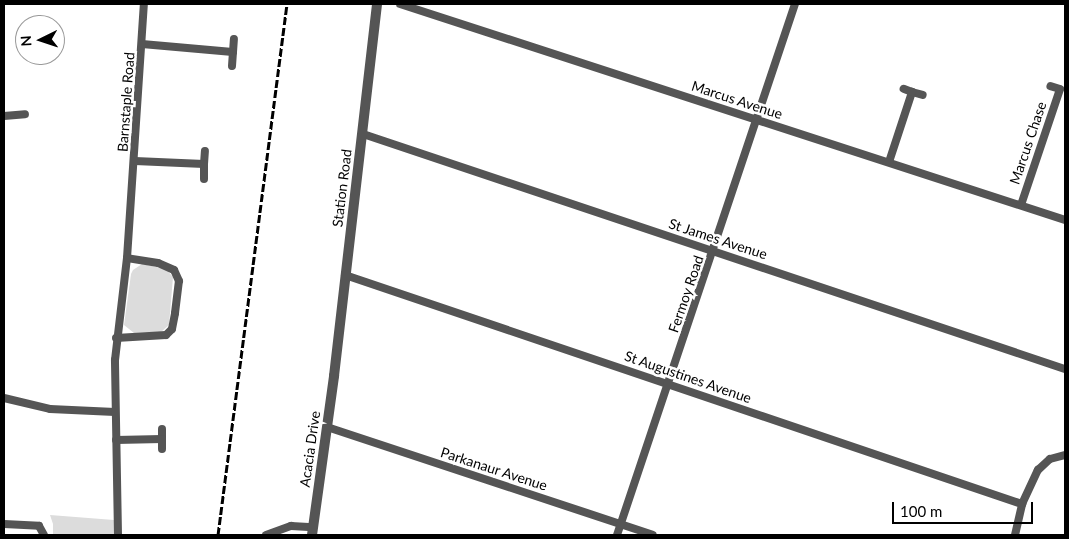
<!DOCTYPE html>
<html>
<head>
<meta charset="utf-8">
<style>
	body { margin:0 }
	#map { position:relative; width:1069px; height:539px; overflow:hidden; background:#fff; font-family:Lato,sans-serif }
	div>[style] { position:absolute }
	.green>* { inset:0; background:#dcdcdc }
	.minor>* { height:8px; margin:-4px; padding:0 4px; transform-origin:4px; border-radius:4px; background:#555 }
	.tertiary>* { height:10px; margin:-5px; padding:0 5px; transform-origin:5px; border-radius:5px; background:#555 }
	.rail>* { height:3px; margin-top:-1.5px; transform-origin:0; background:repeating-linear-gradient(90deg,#000 0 8px,transparent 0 10.5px) }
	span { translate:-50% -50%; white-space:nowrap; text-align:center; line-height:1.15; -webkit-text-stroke:5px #fff; paint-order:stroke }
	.street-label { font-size:14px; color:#000 }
	.frame { position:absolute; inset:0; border:5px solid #000; pointer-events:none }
	.north { position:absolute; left:15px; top:15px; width:50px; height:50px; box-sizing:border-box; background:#fff; border:1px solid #999; border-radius:50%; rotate:266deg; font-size:14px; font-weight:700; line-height:20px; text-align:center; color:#000 }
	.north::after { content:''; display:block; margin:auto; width:18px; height:22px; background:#000; clip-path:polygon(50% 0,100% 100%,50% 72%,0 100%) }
	.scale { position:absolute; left:892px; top:502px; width:141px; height:22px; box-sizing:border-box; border:2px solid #000; border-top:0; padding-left:6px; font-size:15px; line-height:18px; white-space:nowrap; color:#000; -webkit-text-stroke:4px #fff; paint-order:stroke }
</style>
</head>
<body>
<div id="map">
	<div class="green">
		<i style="clip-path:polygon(142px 264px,166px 269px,173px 277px,169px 325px,161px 332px,134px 333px,124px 325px,131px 274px,133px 270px)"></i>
		<i style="clip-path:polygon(50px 515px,114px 520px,114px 535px,53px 535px,53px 524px)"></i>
	</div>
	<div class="minor">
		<i style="left:400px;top:4px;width:699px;rotate:17.99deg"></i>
		<i style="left:142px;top:44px;width:91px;rotate:5deg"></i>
		<i style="left:233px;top:52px;width:13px;rotate:-86deg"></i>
		<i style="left:232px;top:66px;width:14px;rotate:-86deg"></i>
		<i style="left:912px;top:92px;width:11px;rotate:15deg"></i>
		<i style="left:4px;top:116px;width:21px;rotate:-5deg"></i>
		<i style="left:363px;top:134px;width:740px;rotate:18.51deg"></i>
		<i style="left:135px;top:161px;width:69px;rotate:2.5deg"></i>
		<i style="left:204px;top:164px;width:13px;rotate:-86deg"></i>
		<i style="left:889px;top:162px;width:74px;rotate:-71.8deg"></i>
		<i style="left:912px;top:92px;width:9px;rotate:-159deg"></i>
		<i style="left:204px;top:179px;width:15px;rotate:-90deg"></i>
		<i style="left:1021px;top:205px;width:122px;rotate:-71.4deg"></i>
		<i style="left:1060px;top:89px;width:10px;rotate:-163deg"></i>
		<i style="left:345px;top:275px;width:715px;rotate:18.69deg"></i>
		<i style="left:116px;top:338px;width:50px;rotate:-3.4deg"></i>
		<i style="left:166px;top:335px;width:8px;rotate:-45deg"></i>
		<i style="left:172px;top:329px;width:16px;rotate:-79deg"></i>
		<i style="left:175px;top:313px;width:32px;rotate:-83deg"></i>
		<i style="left:179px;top:281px;width:12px;rotate:-114deg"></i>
		<i style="left:174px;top:270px;width:17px;rotate:-156deg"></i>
		<i style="left:158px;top:263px;width:31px;rotate:-171deg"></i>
		<i style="left:4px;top:398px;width:47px;rotate:13.4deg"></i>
		<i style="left:50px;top:409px;width:65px;rotate:2.6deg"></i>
		<i style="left:327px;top:427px;width:343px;rotate:18.3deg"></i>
		<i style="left:162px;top:439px;width:10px;rotate:-90deg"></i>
		<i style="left:116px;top:440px;width:46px;rotate:-1.2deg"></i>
		<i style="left:162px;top:439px;width:10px;rotate:90deg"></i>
		<i style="left:4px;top:524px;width:35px;rotate:3deg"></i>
		<i style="left:39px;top:526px;width:10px;rotate:61deg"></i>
		<i style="left:118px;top:535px;width:175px;rotate:-91deg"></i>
		<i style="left:115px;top:360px;width:103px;rotate:-83.3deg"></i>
		<i style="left:127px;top:258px;width:255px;rotate:-86.2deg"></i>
		<i style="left:266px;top:535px;width:27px;rotate:-20deg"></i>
		<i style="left:291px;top:526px;width:22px;rotate:3deg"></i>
		<i style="left:617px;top:535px;width:560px;rotate:-71.47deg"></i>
		<i style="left:1015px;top:535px;width:32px;rotate:-77deg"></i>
		<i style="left:1022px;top:504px;width:38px;rotate:-65deg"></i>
		<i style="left:1038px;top:470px;width:16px;rotate:-43deg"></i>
		<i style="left:1050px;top:459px;width:16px;rotate:-15deg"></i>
	</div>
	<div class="tertiary">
		<i style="left:312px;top:535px;width:161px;rotate:-82.1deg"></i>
		<i style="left:334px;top:376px;width:374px;rotate:-83.4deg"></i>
	</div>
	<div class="rail">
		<i style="left:218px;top:535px;width:535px;rotate:-82.6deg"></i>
	</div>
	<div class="street-label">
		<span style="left:737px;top:100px;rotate:18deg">Marcus Avenue</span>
		<span style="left:126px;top:102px;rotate:-86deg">Barnstaple Road</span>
		<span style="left:1028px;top:143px;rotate:-71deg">Marcus Chase</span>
		<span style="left:342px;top:188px;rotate:-83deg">Station Road</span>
		<span style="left:718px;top:239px;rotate:18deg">St James Avenue</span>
		<span style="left:686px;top:294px;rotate:-71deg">Fermoy Road</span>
		<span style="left:688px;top:377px;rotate:19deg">St Augustines Avenue</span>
		<span style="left:310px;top:449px;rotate:-82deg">Acacia Drive</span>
		<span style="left:494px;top:469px;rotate:18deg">Parkanaur Avenue</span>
	</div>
	<div class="frame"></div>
	<div class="north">N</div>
	<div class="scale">100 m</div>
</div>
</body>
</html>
